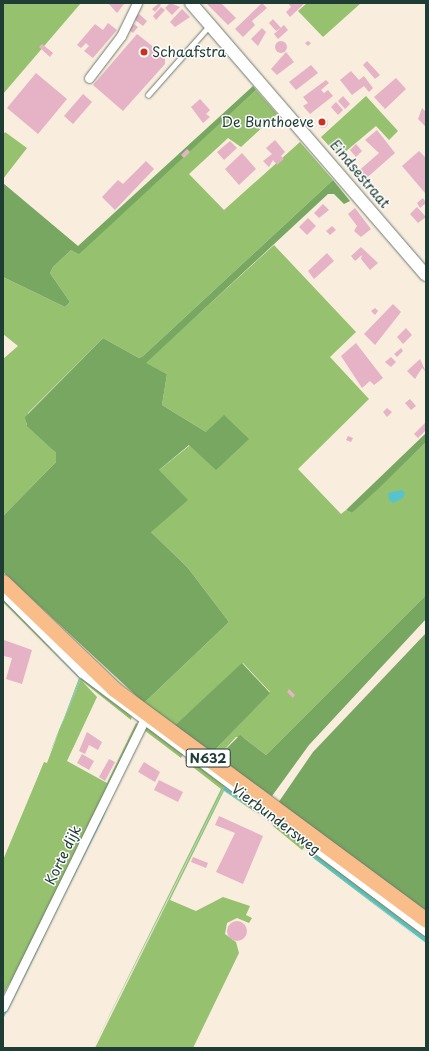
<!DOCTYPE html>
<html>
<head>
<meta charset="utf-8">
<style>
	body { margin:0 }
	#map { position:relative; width:429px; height:1051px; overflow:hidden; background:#f9edde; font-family:"Playpen Sans",sans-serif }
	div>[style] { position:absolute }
	.green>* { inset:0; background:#96c16e }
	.forest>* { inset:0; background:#78a761 }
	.water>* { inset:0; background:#56c3cd }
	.building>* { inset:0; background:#e5b3c5 }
	.round { border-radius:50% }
	.roads { filter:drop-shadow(0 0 1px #6b7b70) drop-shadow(0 0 1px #6b7b70) }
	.service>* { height:4.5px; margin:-2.25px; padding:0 2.25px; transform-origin:2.25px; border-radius:2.25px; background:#fff }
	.minor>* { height:9px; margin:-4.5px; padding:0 4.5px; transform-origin:4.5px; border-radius:4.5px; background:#fff }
	.tertiary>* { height:12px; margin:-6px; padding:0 6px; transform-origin:6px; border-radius:6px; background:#fff }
	.primary>* { height:15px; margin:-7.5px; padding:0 7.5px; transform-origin:7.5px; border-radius:7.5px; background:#f8bd89 }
	.dots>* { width:11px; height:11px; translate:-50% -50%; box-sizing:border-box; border:2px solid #fff; border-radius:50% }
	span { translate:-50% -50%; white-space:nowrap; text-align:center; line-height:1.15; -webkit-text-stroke:3px #fff; paint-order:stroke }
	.shield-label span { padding:1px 3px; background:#fff; border:1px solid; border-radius:3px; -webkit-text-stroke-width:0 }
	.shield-label { font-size:13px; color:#1f3d34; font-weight:700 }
	.poi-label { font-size:14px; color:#1f3d34 }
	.left { translate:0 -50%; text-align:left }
	.right { translate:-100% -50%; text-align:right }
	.street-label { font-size:14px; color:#1f3d34 }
	.frame { position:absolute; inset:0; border:4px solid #1f3d34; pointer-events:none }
</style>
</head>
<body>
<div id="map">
	<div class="green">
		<i style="clip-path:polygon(5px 3px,81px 3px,3px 94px,3px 5px)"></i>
		<i style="clip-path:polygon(307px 3px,361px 3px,323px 37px,298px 11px)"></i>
		<i style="clip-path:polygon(256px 90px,277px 114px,241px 147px,228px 138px,189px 174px,224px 210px,300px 142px,333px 180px,143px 356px,139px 358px,103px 338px,28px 413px,26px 424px,56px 453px,56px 462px,3px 516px,3px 359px,18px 346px,3px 334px,3px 277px,65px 307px,70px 302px,50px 273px,53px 267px,71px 250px,80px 252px)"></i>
		<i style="clip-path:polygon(366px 96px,398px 131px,389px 140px,376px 126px,339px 157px,321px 137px)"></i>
		<i style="clip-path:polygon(5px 132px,27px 148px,3px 179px,3px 135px)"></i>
		<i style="clip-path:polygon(274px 245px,356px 332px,330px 357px,369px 399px,298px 469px,341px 514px,346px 510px,352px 513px,426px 442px,426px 595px,266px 755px,244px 738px,236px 737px,217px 758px,211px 754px,215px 750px,270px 692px,243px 663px,174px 726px,144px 703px,229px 622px,188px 568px,151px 532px,158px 471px,206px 432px,162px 405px,167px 374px,145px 363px)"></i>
		<i style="clip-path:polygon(evenodd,3px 595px,132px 715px,131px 720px,81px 680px,97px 697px,67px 761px,107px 783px,136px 723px,139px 725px,3px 1003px,11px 980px,3px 995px,3px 860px,44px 762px,47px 763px,79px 678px,3px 602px,3px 595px,45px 643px,80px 676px,81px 679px,48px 757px,80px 679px,45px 643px)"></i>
		<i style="clip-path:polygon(144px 724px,184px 753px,181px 758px,144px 730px,3px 1021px,42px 939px,3px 1016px,3px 1010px)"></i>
		<i style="clip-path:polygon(188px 756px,257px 807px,255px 812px,224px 791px,170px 900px,196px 911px,223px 897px,250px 906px,246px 915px,252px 918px,249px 923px,237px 918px,227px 923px,225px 934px,236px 942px,239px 953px,193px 1048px,95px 1048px,223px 790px,253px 809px,224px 787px,93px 1048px,221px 789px,185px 761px)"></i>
		<i style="clip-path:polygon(275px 820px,307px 844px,302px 850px,273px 826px)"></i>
		<i style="clip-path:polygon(312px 848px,426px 933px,426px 939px,310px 854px,426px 944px,308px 854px)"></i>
	</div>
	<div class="forest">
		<i style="clip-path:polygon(253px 86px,256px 90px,116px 220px,79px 254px,71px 250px,53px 267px,50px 273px,70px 302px,65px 307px,3px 277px,3px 183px,78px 246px)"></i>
		<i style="clip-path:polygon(333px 180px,350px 201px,344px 204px,334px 194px,328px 194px,146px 363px,167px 374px,162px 405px,206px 432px,224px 415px,249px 439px,216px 470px,189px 445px,159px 470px,188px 500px,151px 532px,188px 568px,229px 622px,144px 703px,3px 572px,3px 516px,56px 462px,56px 453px,27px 426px,25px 417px,103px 338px,139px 358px,143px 356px)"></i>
		<i style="clip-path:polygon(426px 433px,426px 442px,378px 489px,352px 513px,346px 510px)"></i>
		<i style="clip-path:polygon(426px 595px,426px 619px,309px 745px,272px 796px,217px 758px,240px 735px,266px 755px)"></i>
		<i style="clip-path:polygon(426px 633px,426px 913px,278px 803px,313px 752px)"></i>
		<i style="clip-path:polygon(242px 663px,270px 693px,211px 754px,174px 726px)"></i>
	</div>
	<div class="water">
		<i style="clip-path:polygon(401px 490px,405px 492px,403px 498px,393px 503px,389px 500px,388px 493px)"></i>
		<i style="clip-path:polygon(45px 644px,81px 679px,48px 757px,80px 679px)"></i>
		<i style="clip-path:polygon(224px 787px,253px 809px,223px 790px,94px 1048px)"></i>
		<i style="clip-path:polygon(108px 805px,103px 818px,47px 930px)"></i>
		<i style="clip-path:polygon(312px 853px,426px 939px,426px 943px,310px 855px)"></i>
		<i style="clip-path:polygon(42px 939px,43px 939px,3px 1019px,3px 1016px)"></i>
	</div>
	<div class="building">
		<i style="clip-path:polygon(108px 3px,123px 3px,124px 4px,117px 13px)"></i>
		<i style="clip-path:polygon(159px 3px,161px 5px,155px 12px,152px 9px)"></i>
		<i style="clip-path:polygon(170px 3px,180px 7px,172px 15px,165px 8px)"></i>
		<i style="clip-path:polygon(206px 3px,221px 3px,236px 18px,228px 25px)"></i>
		<i style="clip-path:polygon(262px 3px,267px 8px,252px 21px,255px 25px,243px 37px,235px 29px)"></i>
		<i style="clip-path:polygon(288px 3px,305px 3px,290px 17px,286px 12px,291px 7px)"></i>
		<i style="clip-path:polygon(161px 7px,165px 10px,156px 20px,153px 16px)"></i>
		<i style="clip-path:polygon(182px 9px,190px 17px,175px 27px,170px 22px)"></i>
		<i style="clip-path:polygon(139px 14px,147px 21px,143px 26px,134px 19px)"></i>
		<i style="clip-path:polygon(273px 19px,281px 28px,276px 31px,269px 23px)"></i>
		<i style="clip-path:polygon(108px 23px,117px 30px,93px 58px,84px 51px,89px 46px,86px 43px,81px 48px,77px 45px,95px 24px,103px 30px)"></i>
		<i style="clip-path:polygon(134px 24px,138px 27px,133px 33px,129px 30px)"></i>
		<i style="clip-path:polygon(284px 25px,288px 30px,278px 39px,274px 34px)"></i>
		<i style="clip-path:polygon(262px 28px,266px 32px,258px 46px,251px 39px)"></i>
		<i style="clip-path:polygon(137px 34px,165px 56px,165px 64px,123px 111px,93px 85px)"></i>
		<i class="round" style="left:275px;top:41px;width:12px;height:12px"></i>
		<i style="clip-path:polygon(308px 41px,311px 43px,308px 46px,305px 43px)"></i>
		<i style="clip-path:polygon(42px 44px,53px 53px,50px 57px,39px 47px)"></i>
		<i style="clip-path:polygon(286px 52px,294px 62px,277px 75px,271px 69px)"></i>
		<i style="clip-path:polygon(367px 61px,380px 75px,375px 79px,363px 65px)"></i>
		<i style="clip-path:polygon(311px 65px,318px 73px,296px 90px,289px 82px)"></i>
		<i style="clip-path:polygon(351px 71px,359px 80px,364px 76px,373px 88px,369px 92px,364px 86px,352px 95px,340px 80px)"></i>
		<i style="clip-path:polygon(36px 73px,67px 99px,38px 134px,7px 108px)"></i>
		<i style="clip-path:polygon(396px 78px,406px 89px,385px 109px,374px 97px)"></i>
		<i style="clip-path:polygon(326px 80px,329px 83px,321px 90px,324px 93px,328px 90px,333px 96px,310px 114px,303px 106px,308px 103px,303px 97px)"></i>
		<i style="clip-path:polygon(83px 94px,92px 102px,73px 124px,64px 116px)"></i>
		<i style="clip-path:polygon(343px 96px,350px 104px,345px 109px,338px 101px)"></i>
		<i style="clip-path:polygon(200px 99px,210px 110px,206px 114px,210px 117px,203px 123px,191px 107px)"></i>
		<i style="clip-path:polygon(336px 102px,343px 110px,338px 115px,331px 107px)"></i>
		<i style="clip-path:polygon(422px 108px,426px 112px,426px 127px,418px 119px)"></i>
		<i class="round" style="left:316.5px;top:116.5px;width:11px;height:11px"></i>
		<i style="clip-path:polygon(377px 130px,395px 153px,362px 182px,355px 174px,379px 153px,365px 140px)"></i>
		<i style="clip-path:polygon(275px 140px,285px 152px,281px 156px,284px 159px,277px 165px,273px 160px,269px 167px,263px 161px,272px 154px,266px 148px)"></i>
		<i style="clip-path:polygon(230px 141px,237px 148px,224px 160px,217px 152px)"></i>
		<i style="clip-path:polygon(356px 144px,362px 151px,356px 157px,350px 150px)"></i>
		<i style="clip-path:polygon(187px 149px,190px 152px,184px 158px,181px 155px)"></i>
		<i style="clip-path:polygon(419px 151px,426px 158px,425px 193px,402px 166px)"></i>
		<i style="clip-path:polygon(242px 153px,256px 169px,239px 185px,225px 169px)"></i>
		<i style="clip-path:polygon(146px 161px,154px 169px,115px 210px,102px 197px,118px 180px,123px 184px)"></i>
		<i style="clip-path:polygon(423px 198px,426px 203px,420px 208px,417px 203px)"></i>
		<i style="clip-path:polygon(323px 204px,329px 210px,319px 218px,314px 213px)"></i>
		<i style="clip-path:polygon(417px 207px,426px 217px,418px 223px,410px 214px)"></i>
		<i style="clip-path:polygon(355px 208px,371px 229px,361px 237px,354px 231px,357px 226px,348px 214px)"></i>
		<i style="clip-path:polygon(308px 218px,316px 226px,307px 235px,299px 227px)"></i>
		<i style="clip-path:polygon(332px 226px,336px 230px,330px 235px,326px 231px)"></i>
		<i style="clip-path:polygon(361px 247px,378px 263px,370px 270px,361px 259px,362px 255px,355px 261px,351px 256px)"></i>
		<i style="clip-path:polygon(327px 253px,334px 261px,314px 279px,308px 271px)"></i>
		<i style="clip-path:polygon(393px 304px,401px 312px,375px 345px,364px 334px)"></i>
		<i style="clip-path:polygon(375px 308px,378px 311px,375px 315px,371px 311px)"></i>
		<i style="clip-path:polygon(406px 328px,412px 335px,403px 344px,397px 337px)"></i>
		<i style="clip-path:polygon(356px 343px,383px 378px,374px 385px,370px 381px,362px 388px,341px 356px)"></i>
		<i style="clip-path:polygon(401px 348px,403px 351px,397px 357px,394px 354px)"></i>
		<i style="clip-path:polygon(391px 357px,396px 362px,391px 367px,385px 362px)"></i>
		<i style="clip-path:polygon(420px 359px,426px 372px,422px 368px,415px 379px,407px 371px)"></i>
		<i style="clip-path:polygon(410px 399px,416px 406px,411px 410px,405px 403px)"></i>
		<i style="clip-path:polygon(387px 408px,392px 412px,387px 417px,383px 412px)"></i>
		<i style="clip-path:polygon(426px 422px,426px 430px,418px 438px,414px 434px)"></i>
		<i style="clip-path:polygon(348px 436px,353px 438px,351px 442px,346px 440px)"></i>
		<i style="clip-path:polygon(4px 640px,32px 650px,22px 684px,6px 679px,12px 658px,4px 656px)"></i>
		<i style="clip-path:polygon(289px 689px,295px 695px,293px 698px,287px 692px)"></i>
		<i style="clip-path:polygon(87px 732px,102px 742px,98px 750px,89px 745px,85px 754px,79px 751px)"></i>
		<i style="clip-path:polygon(82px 754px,94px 761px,89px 770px,77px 763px)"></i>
		<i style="clip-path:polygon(109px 759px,115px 762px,105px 781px,99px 777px)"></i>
		<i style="clip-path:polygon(144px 762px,160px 772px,155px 782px,138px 772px)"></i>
		<i style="clip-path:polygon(159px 780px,183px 792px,178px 802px,154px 790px)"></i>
		<i style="clip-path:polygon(219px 816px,263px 836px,243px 884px,216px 872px,235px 833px,215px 825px)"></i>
		<i style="clip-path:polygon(193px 857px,208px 863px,206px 868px,191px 862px)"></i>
		<i class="round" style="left:227px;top:921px;width:20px;height:20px"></i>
	</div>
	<div class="roads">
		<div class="service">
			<i style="left:148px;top:95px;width:94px;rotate:-48.5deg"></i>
		</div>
		<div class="minor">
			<i style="left:89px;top:78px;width:53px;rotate:-52.7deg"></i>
			<i style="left:121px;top:36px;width:37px;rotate:-64deg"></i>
			<i style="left:3px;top:593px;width:112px;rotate:45.4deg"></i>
			<i style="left:82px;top:673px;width:430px;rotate:36.9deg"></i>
			<i style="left:3px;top:1007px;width:323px;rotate:-63.8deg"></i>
		</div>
		<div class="tertiary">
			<i style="left:191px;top:3px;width:359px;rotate:49.2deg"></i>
		</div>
		<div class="primary">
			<i style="left:3px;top:582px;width:154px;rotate:43.9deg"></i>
			<i style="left:114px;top:689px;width:388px;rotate:36.5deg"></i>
		</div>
	</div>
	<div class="dots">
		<i style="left:144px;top:52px;background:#c8321e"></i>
		<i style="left:322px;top:122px;background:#c8321e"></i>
	</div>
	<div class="shield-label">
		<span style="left:208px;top:758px">N632</span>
	</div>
	<div class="poi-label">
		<span class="left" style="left:152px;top:52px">Schaafstra</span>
		<span class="right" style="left:314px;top:122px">De Bunthoeve</span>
	</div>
	<div class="street-label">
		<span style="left:360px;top:174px;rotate:50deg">Eindsestraat</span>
		<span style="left:276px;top:819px;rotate:37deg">Vierbundersweg</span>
		<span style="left:63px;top:855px;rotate:-64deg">Korte dijk</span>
	</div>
	<div class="frame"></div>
</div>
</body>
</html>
